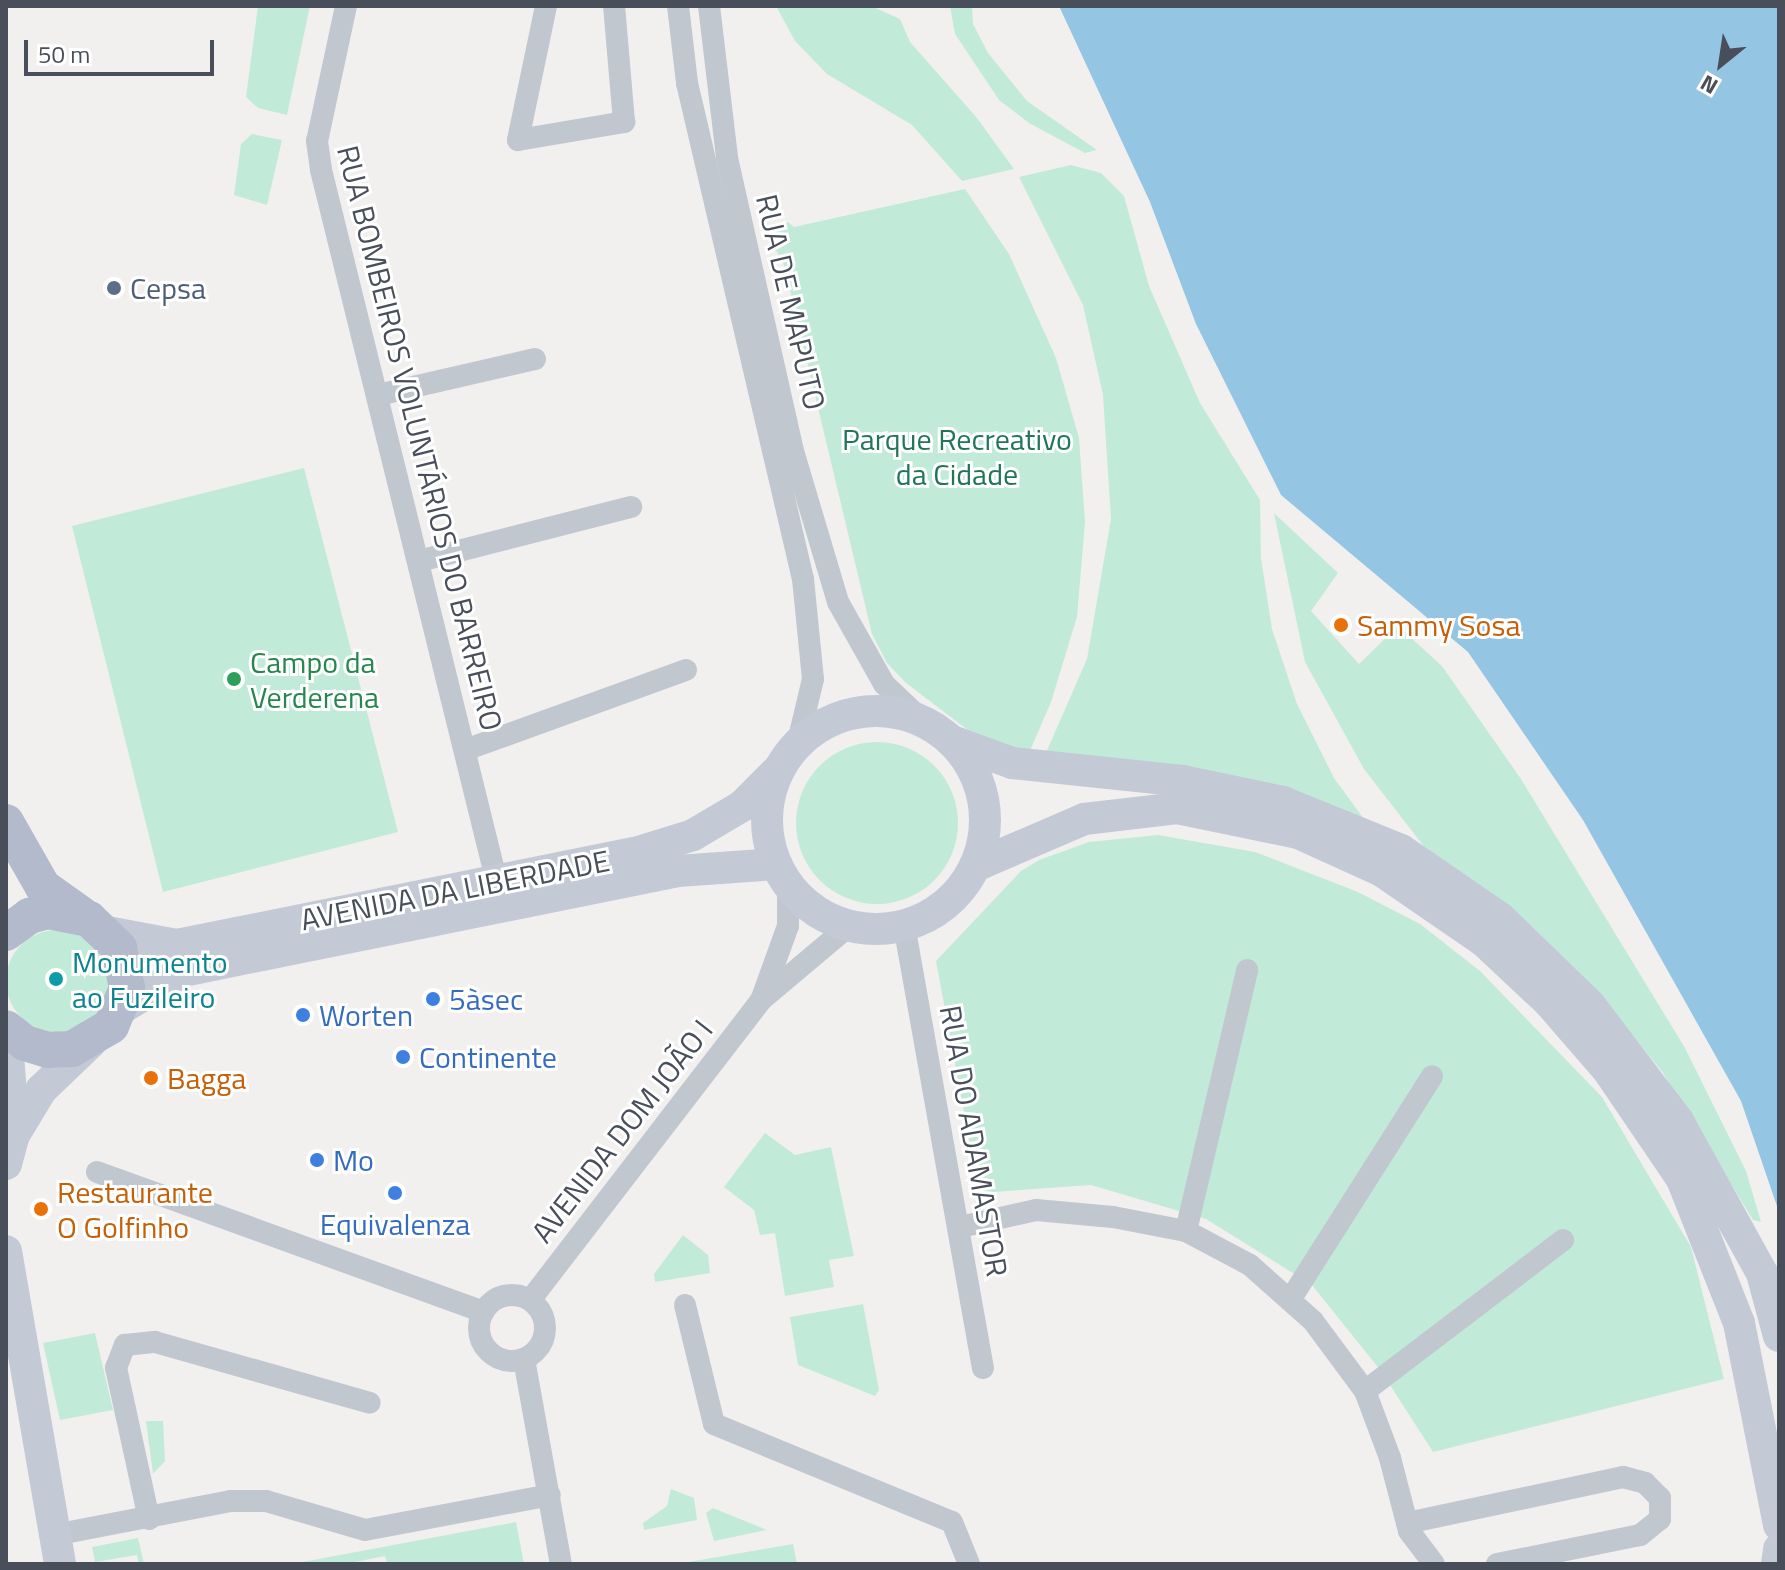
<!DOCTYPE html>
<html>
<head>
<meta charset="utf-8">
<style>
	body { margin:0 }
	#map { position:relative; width:1785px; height:1570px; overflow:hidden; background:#f1f0ef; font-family:"Titillium Web",sans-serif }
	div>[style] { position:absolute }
	.green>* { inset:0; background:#c2ead9 }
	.round { border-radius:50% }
	.water>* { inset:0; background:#94c5e3 }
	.street>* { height:22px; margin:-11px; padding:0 11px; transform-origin:11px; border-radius:11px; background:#c1c7cf }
	.street>.ring { margin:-11px; padding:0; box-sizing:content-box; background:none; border:22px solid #c1c7cf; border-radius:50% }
	.secondary>* { height:32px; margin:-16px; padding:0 16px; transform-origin:16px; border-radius:16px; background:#c4c9d6 }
	.secondary>.ring { margin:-16px; padding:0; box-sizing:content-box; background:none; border:32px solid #c4c9d6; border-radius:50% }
	.primary>* { height:36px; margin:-18px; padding:0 18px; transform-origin:18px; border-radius:18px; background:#b2bacb }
	.dots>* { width:22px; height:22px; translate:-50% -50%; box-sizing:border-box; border:4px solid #fff; border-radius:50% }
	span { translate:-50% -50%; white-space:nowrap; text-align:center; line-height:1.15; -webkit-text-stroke:6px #fff; paint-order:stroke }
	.service-label { font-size:30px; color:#4e5e75 }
	.left { translate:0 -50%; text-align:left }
	.street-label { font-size:30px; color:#494f5a }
	.park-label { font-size:30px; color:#217559 }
	.food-label { font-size:30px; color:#c56008 }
	.leisure-label { font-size:30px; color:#27864d }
	.culture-label { font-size:30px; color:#0d838f }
	.shop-label { font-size:30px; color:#366cbe }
	.frame { position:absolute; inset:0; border:8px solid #494f5a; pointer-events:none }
	.north { position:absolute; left:1681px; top:24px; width:80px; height:80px; -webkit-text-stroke:6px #fff; paint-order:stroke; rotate:210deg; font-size:22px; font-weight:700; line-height:32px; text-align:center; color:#494f5a }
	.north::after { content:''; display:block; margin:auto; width:28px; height:36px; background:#494f5a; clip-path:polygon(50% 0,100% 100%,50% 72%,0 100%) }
	.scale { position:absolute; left:24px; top:40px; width:190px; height:36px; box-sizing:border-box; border:4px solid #494f5a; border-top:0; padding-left:10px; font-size:24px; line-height:28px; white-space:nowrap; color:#494f5a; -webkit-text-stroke:6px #fff; paint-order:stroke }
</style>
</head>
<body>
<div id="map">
	<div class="green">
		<i style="clip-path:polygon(258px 6px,310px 6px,287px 115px,258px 108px,246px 97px)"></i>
		<i style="clip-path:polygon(776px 6px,871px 6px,900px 19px,910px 42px,977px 118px,1014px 169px,962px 181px,912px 125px,827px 74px,795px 41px)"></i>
		<i style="clip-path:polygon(950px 6px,972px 6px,973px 24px,988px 53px,1027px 101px,1097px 150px,1085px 153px,1029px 123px,999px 100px,955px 34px)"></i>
		<i style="clip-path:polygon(252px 134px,282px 140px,267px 205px,234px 195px,241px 144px)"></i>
		<i style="clip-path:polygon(1071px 165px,1101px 173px,1124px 196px,1149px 286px,1200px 403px,1260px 500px,1261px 558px,1272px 629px,1297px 704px,1334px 778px,1364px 819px,1045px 755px,1087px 659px,1111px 519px,1103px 395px,1083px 305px,1019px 177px)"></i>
		<i style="clip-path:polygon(965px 189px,1009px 254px,1056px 358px,1079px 438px,1085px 522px,1077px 617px,1051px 702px,1029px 753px,977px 737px,906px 683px,887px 663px,872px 634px,784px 265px,768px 236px,788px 222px,794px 227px)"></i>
		<i style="clip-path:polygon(304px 468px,398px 832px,163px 892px,72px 526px)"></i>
		<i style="clip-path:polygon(1274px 513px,1338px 573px,1311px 611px,1359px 664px,1398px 626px,1442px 666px,1521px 779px,1685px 1048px,1746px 1171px,1761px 1222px,1753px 1220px,1663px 1073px,1609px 1006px,1429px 853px,1364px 769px,1305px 662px)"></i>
		<i class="round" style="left:796px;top:742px;width:162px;height:162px"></i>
		<i style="clip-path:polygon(1158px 835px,1255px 852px,1358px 892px,1420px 924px,1480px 971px,1602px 1097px,1691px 1247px,1724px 1379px,1433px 1452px,1381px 1371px,1312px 1285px,1206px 1219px,1091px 1185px,979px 1193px,936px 961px,1021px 871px,1039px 860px,1089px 842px)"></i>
		<i class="round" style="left:6px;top:930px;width:102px;height:102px"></i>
		<i style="clip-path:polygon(765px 1133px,795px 1155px,831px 1147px,854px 1256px,829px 1260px,834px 1287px,785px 1296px,775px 1233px,760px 1235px,754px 1210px,724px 1187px)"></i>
		<i style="clip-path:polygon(683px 1235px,708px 1255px,710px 1273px,655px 1282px,654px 1274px)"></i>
		<i style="clip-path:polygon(863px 1304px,879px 1390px,875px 1396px,798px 1365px,790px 1317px)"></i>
		<i style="clip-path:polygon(95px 1333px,113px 1410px,60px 1420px,43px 1343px)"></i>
		<i style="clip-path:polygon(146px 1421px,163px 1421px,165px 1461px,153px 1474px)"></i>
		<i style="clip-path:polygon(671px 1489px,694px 1498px,697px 1520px,644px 1530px,643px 1523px,667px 1506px)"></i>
		<i style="clip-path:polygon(713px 1508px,767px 1530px,714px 1541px,706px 1513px)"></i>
		<i style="clip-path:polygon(516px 1522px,524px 1564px,387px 1564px,385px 1556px,345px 1564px,292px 1564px)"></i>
		<i style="clip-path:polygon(138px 1538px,144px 1564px,139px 1564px,137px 1555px,95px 1562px,92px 1547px)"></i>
		<i style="clip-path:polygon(793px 1544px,797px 1564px,677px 1564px)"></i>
	</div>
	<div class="water">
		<i style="clip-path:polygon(1059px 6px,1779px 6px,1779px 1212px,1741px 1101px,1583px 820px,1468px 652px,1281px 495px,1196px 324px,1150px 202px)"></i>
	</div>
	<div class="street">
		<i style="left:346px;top:6px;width:138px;rotate:102.1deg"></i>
		<i style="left:317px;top:141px;width:29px;rotate:82deg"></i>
		<i style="left:321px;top:170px;width:734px;rotate:76.13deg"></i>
		<i style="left:546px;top:6px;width:137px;rotate:101.8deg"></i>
		<i style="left:518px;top:140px;width:108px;rotate:-9.6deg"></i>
		<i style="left:624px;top:122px;width:116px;rotate:-94.9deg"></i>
		<i style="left:678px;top:6px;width:78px;rotate:83.3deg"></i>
		<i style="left:687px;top:83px;width:509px;rotate:76.84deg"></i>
		<i style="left:803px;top:579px;width:100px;rotate:84.3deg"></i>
		<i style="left:813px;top:679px;width:65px;rotate:103.4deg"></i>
		<i style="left:709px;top:6px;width:153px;rotate:83.2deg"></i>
		<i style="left:727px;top:158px;width:300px;rotate:77.3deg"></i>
		<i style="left:793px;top:451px;width:158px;rotate:73.4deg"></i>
		<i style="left:838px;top:602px;width:94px;rotate:60.7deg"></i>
		<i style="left:884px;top:684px;width:55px;rotate:43.5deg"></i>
		<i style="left:378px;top:395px;width:161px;rotate:-12.9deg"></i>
		<i style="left:419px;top:561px;width:219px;rotate:-14.3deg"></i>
		<i style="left:465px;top:750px;width:235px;rotate:-19.9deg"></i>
		<i style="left:904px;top:925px;width:450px;rotate:79.9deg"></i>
		<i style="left:763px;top:995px;width:73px;rotate:-70.1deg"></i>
		<i style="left:788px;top:926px;width:41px;rotate:-90deg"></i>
		<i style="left:97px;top:1172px;width:411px;rotate:19.9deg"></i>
		<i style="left:960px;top:1227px;width:78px;rotate:-12.6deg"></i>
		<i style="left:1036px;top:1210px;width:77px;rotate:5.2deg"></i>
		<i style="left:1113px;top:1217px;width:74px;rotate:10.9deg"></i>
		<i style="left:1186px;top:1231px;width:72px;rotate:28deg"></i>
		<i style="left:1250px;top:1265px;width:84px;rotate:41.6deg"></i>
		<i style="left:1313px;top:1321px;width:87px;rotate:53.4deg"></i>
		<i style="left:1365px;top:1391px;width:72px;rotate:69.5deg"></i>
		<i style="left:1390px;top:1458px;width:75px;rotate:75.4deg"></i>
		<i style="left:1409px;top:1531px;width:41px;rotate:52.9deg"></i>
		<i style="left:1186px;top:1231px;width:268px;rotate:-76.8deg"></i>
		<i class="ring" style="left:479px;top:1295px;width:44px;height:44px"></i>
		<i style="left:531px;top:1299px;width:377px;rotate:-52.4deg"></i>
		<i style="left:761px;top:1000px;width:116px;rotate:-40.1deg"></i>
		<i style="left:1290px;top:1300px;width:265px;rotate:-57.6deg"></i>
		<i style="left:685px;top:1305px;width:122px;rotate:76.3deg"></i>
		<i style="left:714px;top:1424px;width:257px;rotate:22.4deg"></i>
		<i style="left:952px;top:1522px;width:45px;rotate:68deg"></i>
		<i style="left:524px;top:1359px;width:208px;rotate:79.8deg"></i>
		<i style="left:1365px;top:1391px;width:249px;rotate:-37.3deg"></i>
		<i style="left:149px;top:1519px;width:155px;rotate:-102.3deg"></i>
		<i style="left:116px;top:1368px;width:25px;rotate:-69deg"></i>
		<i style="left:125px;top:1345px;width:30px;rotate:-6deg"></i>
		<i style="left:155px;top:1342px;width:223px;rotate:15.8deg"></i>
		<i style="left:1407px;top:1523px;width:221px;rotate:-12deg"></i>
		<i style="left:1623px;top:1477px;width:23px;rotate:15deg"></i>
		<i style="left:1645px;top:1483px;width:21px;rotate:45deg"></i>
		<i style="left:1660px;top:1498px;width:21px;rotate:90deg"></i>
		<i style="left:1660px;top:1519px;width:26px;rotate:141deg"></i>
		<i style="left:1640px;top:1535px;width:146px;rotate:168.5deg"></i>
		<i style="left:54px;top:1535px;width:180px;rotate:-10.9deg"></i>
		<i style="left:231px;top:1501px;width:35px"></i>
		<i style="left:266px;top:1501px;width:103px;rotate:16.3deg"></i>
		<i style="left:365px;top:1530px;width:188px;rotate:-10.7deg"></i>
	</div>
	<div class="secondary">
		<i class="ring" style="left:767px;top:711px;width:186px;height:186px"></i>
		<i style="left:952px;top:741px;width:64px;rotate:20.1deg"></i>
		<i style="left:1012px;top:763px;width:171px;rotate:6deg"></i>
		<i style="left:1182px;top:781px;width:103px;rotate:11.7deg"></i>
		<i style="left:1283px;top:802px;width:127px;rotate:22.1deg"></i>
		<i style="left:1401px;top:850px;width:120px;rotate:34.5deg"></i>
		<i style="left:1500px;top:918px;width:124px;rotate:44deg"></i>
		<i style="left:1589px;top:1004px;width:147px;rotate:52.7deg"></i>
		<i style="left:1678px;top:1121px;width:174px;rotate:61.1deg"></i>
		<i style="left:1762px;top:1273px;width:65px;rotate:74.9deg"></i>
		<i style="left:975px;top:866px;width:119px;rotate:-23.3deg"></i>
		<i style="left:1084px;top:819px;width:94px;rotate:-6.7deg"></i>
		<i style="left:1177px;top:808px;width:124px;rotate:11.7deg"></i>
		<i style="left:1298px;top:833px;width:92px;rotate:24.3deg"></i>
		<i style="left:1382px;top:871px;width:124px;rotate:34.5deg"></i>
		<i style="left:1484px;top:941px;width:89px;rotate:43.2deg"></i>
		<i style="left:1549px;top:1002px;width:90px;rotate:49.1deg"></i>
		<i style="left:1608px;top:1070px;width:132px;rotate:55.8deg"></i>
		<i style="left:1682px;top:1179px;width:155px;rotate:68.4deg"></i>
		<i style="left:1739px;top:1323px;width:206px;rotate:78.8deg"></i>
		<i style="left:107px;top:932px;width:71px;rotate:10.5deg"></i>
		<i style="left:177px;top:945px;width:467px;rotate:-11.4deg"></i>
		<i style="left:635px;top:853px;width:61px;rotate:-17.2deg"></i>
		<i style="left:693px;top:835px;width:57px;rotate:-30.6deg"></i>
		<i style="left:742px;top:806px;width:52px;rotate:-45deg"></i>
		<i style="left:122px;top:1008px;width:71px;rotate:-31.2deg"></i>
		<i style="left:183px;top:971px;width:505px;rotate:-11.42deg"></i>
		<i style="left:678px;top:871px;width:98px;rotate:-4.1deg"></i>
		<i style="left:6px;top:1028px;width:107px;rotate:85.7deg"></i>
		<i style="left:6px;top:1164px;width:30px;rotate:-75deg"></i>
		<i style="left:14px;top:1135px;width:52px;rotate:-59deg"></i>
		<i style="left:41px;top:1090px;width:69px;rotate:-43.8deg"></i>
		<i style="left:6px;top:1251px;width:318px;rotate:80.2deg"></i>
		<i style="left:1777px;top:1564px;width:15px;rotate:-82deg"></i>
	</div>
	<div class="primary">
		<i style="left:6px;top:822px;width:75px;rotate:60.4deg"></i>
		<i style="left:43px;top:887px;width:47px;rotate:35.4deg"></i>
		<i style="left:6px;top:933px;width:29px;rotate:-36deg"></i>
		<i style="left:29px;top:916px;width:20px;rotate:-15deg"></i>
		<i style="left:48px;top:911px;width:42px;rotate:11deg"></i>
		<i style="left:89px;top:919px;width:42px;rotate:44deg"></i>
		<i style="left:119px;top:948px;width:41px;rotate:78.7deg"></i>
		<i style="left:127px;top:988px;width:41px;rotate:112.8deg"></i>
		<i style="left:111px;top:1026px;width:45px;rotate:149.5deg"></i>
		<i style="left:72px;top:1049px;width:24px;rotate:178deg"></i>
		<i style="left:48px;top:1050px;width:24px;rotate:-163deg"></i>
		<i style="left:25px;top:1043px;width:24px;rotate:-142deg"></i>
	</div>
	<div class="dots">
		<i style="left:114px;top:288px;background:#5c6f8a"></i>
		<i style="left:1341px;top:625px;background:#e8710a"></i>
		<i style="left:234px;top:679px;background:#2e9e5b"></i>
		<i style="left:56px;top:979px;background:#0f9aa8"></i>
		<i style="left:433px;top:999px;background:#3f7fe0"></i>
		<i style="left:303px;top:1015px;background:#3f7fe0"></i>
		<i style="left:403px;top:1057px;background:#3f7fe0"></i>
		<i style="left:151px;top:1078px;background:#e8710a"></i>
		<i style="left:317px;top:1160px;background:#3f7fe0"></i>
		<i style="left:395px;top:1193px;background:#3f7fe0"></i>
		<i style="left:41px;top:1209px;background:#e8710a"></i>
	</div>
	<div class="service-label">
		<span class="left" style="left:130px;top:288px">Cepsa</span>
	</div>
	<div class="street-label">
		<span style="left:791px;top:302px;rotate:77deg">RUA DE MAPUTO</span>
		<span style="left:420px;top:438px;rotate:76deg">RUA BOMBEIROS VOLUNTÁRIOS DO BARREIRO</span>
		<span style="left:455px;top:890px;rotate:-11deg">AVENIDA DA LIBERDADE</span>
		<span style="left:622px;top:1131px;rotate:-52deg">AVENIDA DOM JOÃO I</span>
		<span style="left:974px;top:1141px;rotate:80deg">RUA DO ADAMASTOR</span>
	</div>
	<div class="park-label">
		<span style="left:957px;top:456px">Parque Recreativo<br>da Cidade</span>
	</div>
	<div class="food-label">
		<span class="left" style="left:1357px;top:625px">Sammy Sosa</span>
		<span class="left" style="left:167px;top:1078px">Bagga</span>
		<span class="left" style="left:57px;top:1209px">Restaurante<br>O Golfinho</span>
	</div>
	<div class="leisure-label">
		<span class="left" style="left:250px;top:679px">Campo da<br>Verderena</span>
	</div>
	<div class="culture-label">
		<span class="left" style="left:72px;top:979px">Monumento<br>ao Fuzileiro</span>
	</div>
	<div class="shop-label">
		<span class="left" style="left:449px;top:999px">5àsec</span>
		<span class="left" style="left:319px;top:1015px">Worten</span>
		<span class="left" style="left:419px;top:1057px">Continente</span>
		<span class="left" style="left:333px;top:1160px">Mo</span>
		<span style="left:395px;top:1224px">Equivalenza</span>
	</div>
	<div class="frame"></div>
	<div class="north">N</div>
	<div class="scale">50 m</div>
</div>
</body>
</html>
